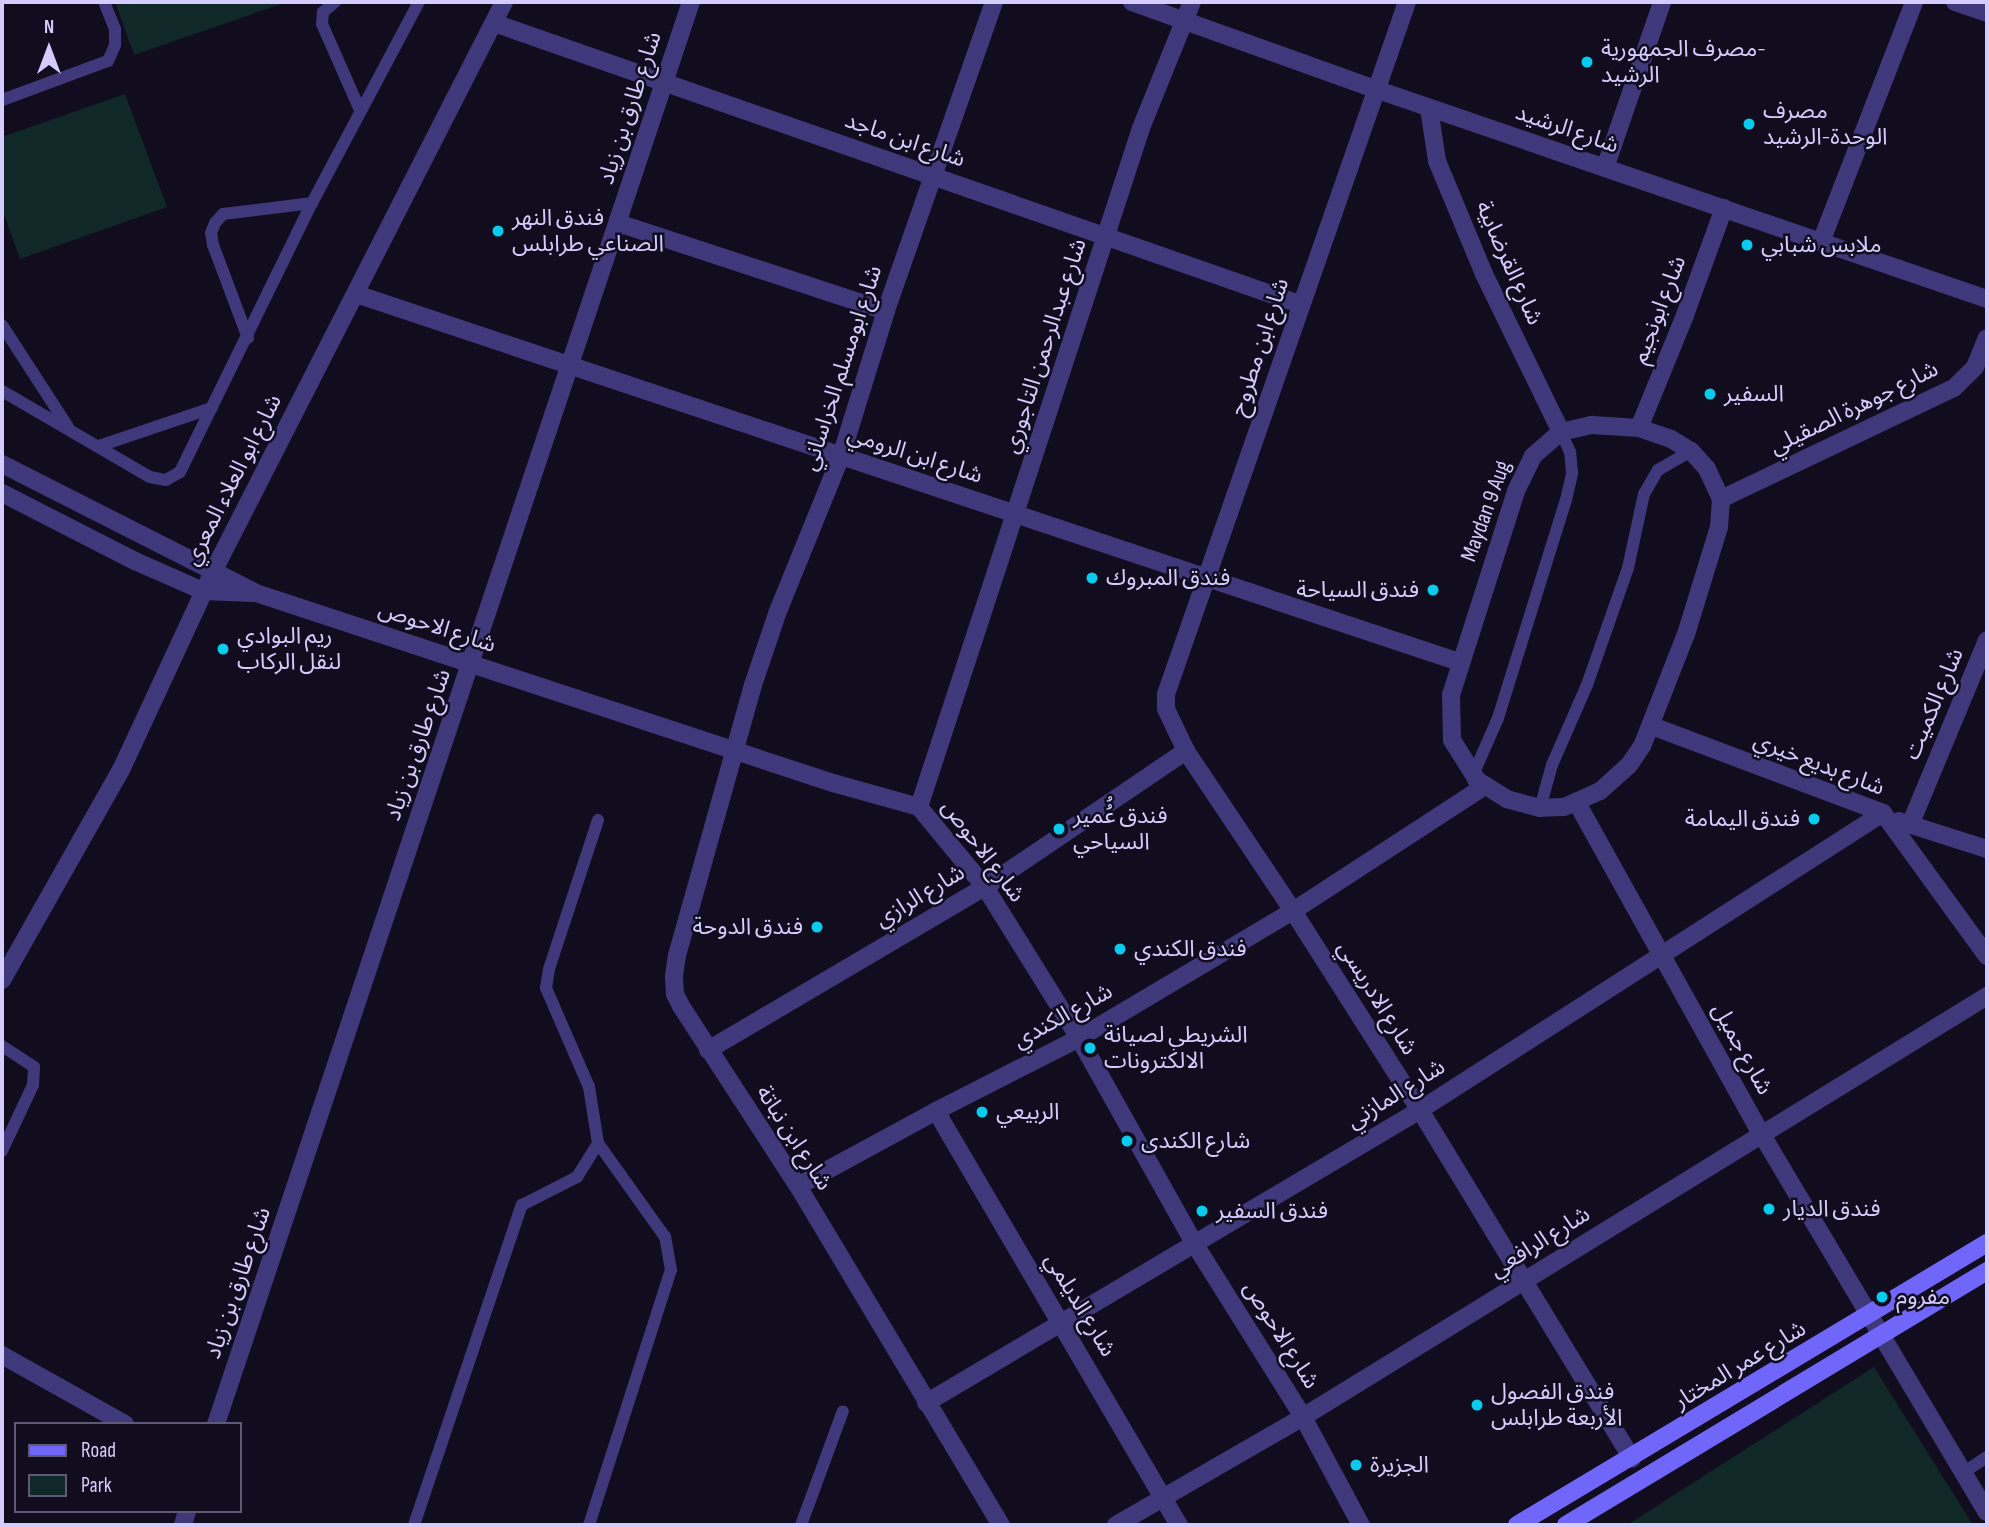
<!DOCTYPE html>
<html>
<head>
<meta charset="utf-8">
<style>
	body { margin:0 }
	#map { position:relative; width:1989px; height:1527px; overflow:hidden; background:#110d1f; font-family:"Sofia Sans Condensed","Noto Sans Arabic",sans-serif }
	div>[style] { position:absolute }
	.green>* { inset:0; background:#102828 }
	.service>* { height:12px; margin:-6px; padding:0 6px; transform-origin:6px; border-radius:6px; background:#3f397c }
	.minor>* { height:18px; margin:-9px; padding:0 9px; transform-origin:9px; border-radius:9px; background:#3f397c }
	.tertiary>* { height:18px; margin:-9px; padding:0 9px; transform-origin:9px; border-radius:9px; background:#3f397c }
	.secondary>* { height:18px; margin:-9px; padding:0 9px; transform-origin:9px; border-radius:9px; background:#7166fa }
	.dots>* { width:19px; height:19px; translate:-50% -50%; box-sizing:border-box; border:4px solid #110d1f; border-radius:50% }
	span { translate:-50% -50%; white-space:nowrap; text-align:center; line-height:1.15; -webkit-text-stroke:5px #110d1f; paint-order:stroke }
	.poi-label { font-size:23px; color:#d4ccfd }
	.left { translate:0 -50%; text-align:left }
	.right { translate:-100% -50%; text-align:right }
	.street-label { font-size:23px; color:#d4ccfd }
	.frame { position:absolute; inset:0; border:4px solid #d4ccfd; pointer-events:none }
	.legend { position:absolute; left:14px; top:1422px; width:228px; height:91px; box-sizing:border-box; background:#110d1f; border:2px solid #5f5978; margin:0; padding:9px 12px; list-style:none; font-size:21px; color:#d4ccfd }
	.legend li { display:flex; align-items:center; gap:14px; height:35px }
	.legend b { width:35px; border:2px solid #5f5978 }
	.north { position:absolute; left:14px; top:14px; width:70px; height:70px; -webkit-text-stroke:5px #110d1f; paint-order:stroke; rotate:0deg; font-size:19px; font-weight:700; line-height:28px; text-align:center; color:#d4ccfd }
	.north::after { content:''; display:block; margin:auto; width:24px; height:32px; background:#d4ccfd; clip-path:polygon(50% 0,100% 100%,50% 72%,0 100%) }
</style>
</head>
<body>
<div id="map">
	<div class="green">
		<i style="clip-path:polygon(115px 2px,280px 2px,281px 4px,134px 55px)"></i>
		<i style="clip-path:polygon(125px 94px,167px 207px,20px 259px,2px 209px,2px 137px)"></i>
		<i style="clip-path:polygon(1874px 1367px,1973px 1525px,1627px 1525px,1649px 1511px)"></i>
	</div>
	<div class="service">
		<i style="left:335px;top:2px;width:16px;rotate:140deg"></i>
		<i style="left:323px;top:12px;width:12px;rotate:95deg"></i>
		<i style="left:322px;top:24px;width:94px;rotate:66.2deg"></i>
		<i style="left:2px;top:100px;width:113px;rotate:-20.2deg"></i>
		<i style="left:108px;top:61px;width:17px;rotate:-66deg"></i>
		<i style="left:115px;top:45px;width:16px;rotate:-90deg"></i>
		<i style="left:115px;top:29px;width:29px;rotate:-112deg"></i>
		<i style="left:2px;top:325px;width:121px;rotate:57.1deg"></i>
		<i style="left:248px;top:338px;width:99px;rotate:-110.6deg"></i>
		<i style="left:213px;top:245px;width:12px;rotate:-99deg"></i>
		<i style="left:211px;top:233px;width:11px;rotate:-68deg"></i>
		<i style="left:215px;top:223px;width:12px;rotate:-48deg"></i>
		<i style="left:223px;top:214px;width:90px;rotate:-7deg"></i>
		<i style="left:2px;top:391px;width:171px;rotate:30.2deg"></i>
		<i style="left:150px;top:477px;width:16px;rotate:11deg"></i>
		<i style="left:166px;top:480px;width:16px;rotate:-30deg"></i>
		<i style="left:180px;top:472px;width:300px;rotate:-63.9deg"></i>
		<i style="left:312px;top:203px;width:228px;rotate:-62deg"></i>
		<i style="left:99px;top:446px;width:119px;rotate:-18.6deg"></i>
		<i style="left:1473px;top:775px;width:62px;rotate:-66.3deg"></i>
		<i style="left:1498px;top:718px;width:228px;rotate:-72.7deg"></i>
		<i style="left:1566px;top:500px;width:28px;rotate:-77deg"></i>
		<i style="left:1572px;top:473px;width:21px;rotate:-95deg"></i>
		<i style="left:1570px;top:452px;width:22px;rotate:-114deg"></i>
		<i style="left:1540px;top:808px;width:45px;rotate:-74.4deg"></i>
		<i style="left:1552px;top:765px;width:87px;rotate:-66.4deg"></i>
		<i style="left:1587px;top:685px;width:124px;rotate:-70.7deg"></i>
		<i style="left:1628px;top:568px;width:76px;rotate:-77.8deg"></i>
		<i style="left:1644px;top:494px;width:28px;rotate:-60deg"></i>
		<i style="left:1658px;top:470px;width:38px;rotate:-30deg"></i>
		<i style="left:2px;top:1046px;width:38px;rotate:33deg"></i>
		<i style="left:34px;top:1067px;width:18px;rotate:93deg"></i>
		<i style="left:33px;top:1085px;width:73px;rotate:115.2deg"></i>
		<i style="left:1963px;top:1473px;width:29px;rotate:-34deg"></i>
		<i style="left:414px;top:1525px;width:338px;rotate:-71.4deg"></i>
		<i style="left:522px;top:1205px;width:62px;rotate:-27deg"></i>
		<i style="left:577px;top:1177px;width:40px;rotate:-58deg"></i>
		<i style="left:598px;top:1143px;width:57px;rotate:-99.1deg"></i>
		<i style="left:589px;top:1087px;width:108px;rotate:-113.5deg"></i>
		<i style="left:546px;top:988px;width:19px;rotate:-81deg"></i>
		<i style="left:549px;top:969px;width:157px;rotate:-71.8deg"></i>
		<i style="left:589px;top:1525px;width:268px;rotate:-72.2deg"></i>
		<i style="left:671px;top:1270px;width:34px;rotate:-100deg"></i>
		<i style="left:665px;top:1237px;width:115px;rotate:-125.5deg"></i>
		<i style="left:801px;top:1525px;width:121px;rotate:-69.8deg"></i>
	</div>
	<div class="minor">
		<i style="left:994px;top:2px;width:327px;rotate:109.3deg"></i>
		<i style="left:886px;top:311px;width:152px;rotate:107.2deg"></i>
		<i style="left:841px;top:456px;width:170px;rotate:112.1deg"></i>
		<i style="left:777px;top:614px;width:75px;rotate:108.7deg"></i>
		<i style="left:753px;top:685px;width:280px;rotate:105.7deg"></i>
		<i style="left:677px;top:955px;width:22px;rotate:98deg"></i>
		<i style="left:674px;top:977px;width:17px;rotate:87deg"></i>
		<i style="left:675px;top:994px;width:13px;rotate:63deg"></i>
		<i style="left:681px;top:1006px;width:215px;rotate:57deg"></i>
		<i style="left:798px;top:1186px;width:395px;rotate:59.1deg"></i>
		<i style="left:1132px;top:2px;width:258px;rotate:19.7deg"></i>
		<i style="left:1375px;top:89px;width:647px;rotate:18.94deg"></i>
		<i style="left:1407px;top:2px;width:733px;rotate:109.2deg"></i>
		<i style="left:1166px;top:694px;width:15px;rotate:90deg"></i>
		<i style="left:1166px;top:709px;width:47px;rotate:64.5deg"></i>
		<i style="left:1186px;top:751px;width:192px;rotate:56.2deg"></i>
		<i style="left:1293px;top:911px;width:236px;rotate:57.5deg"></i>
		<i style="left:1420px;top:1110px;width:408px;rotate:58.7deg"></i>
		<i style="left:1955px;top:2px;width:34px;rotate:19deg"></i>
		<i style="left:494px;top:23px;width:853px;rotate:19.24deg"></i>
		<i style="left:1429px;top:108px;width:54px;rotate:81.4deg"></i>
		<i style="left:1437px;top:161px;width:122px;rotate:67.4deg"></i>
		<i style="left:1484px;top:274px;width:176px;rotate:64deg"></i>
		<i style="left:1605px;top:168px;width:176px;rotate:-71deg"></i>
		<i style="left:618px;top:223px;width:282px;rotate:18.2deg"></i>
		<i style="left:1821px;top:242px;width:257px;rotate:-68.8deg"></i>
		<i style="left:356px;top:294px;width:1163px;rotate:18.45deg"></i>
		<i style="left:1592px;top:425px;width:47px;rotate:3.7deg"></i>
		<i style="left:1639px;top:428px;width:34px;rotate:19deg"></i>
		<i style="left:1671px;top:439px;width:23px;rotate:31deg"></i>
		<i style="left:1691px;top:451px;width:24px;rotate:48deg"></i>
		<i style="left:1707px;top:469px;width:33px;rotate:65deg"></i>
		<i style="left:1721px;top:499px;width:28px;rotate:94deg"></i>
		<i style="left:1719px;top:527px;width:112px;rotate:107.1deg"></i>
		<i style="left:1686px;top:634px;width:120px;rotate:111.4deg"></i>
		<i style="left:1642px;top:746px;width:23px;rotate:124deg"></i>
		<i style="left:1629px;top:765px;width:39px;rotate:138deg"></i>
		<i style="left:1600px;top:791px;width:39px;rotate:156deg"></i>
		<i style="left:1564px;top:807px;width:24px;rotate:178deg"></i>
		<i style="left:1540px;top:808px;width:34px;rotate:-165deg"></i>
		<i style="left:1507px;top:799px;width:36px;rotate:-148deg"></i>
		<i style="left:1477px;top:780px;width:47px;rotate:-122deg"></i>
		<i style="left:1452px;top:740px;width:45px;rotate:-91.3deg"></i>
		<i style="left:1451px;top:695px;width:214px;rotate:-72.3deg"></i>
		<i style="left:1516px;top:491px;width:39px;rotate:-64deg"></i>
		<i style="left:1533px;top:456px;width:37px;rotate:-41deg"></i>
		<i style="left:1561px;top:432px;width:32px;rotate:-13deg"></i>
		<i style="left:1639px;top:428px;width:122px;rotate:-67.8deg"></i>
		<i style="left:1685px;top:315px;width:114px;rotate:-70deg"></i>
		<i style="left:2px;top:464px;width:285px;rotate:26.9deg"></i>
		<i style="left:256px;top:593px;width:607px;rotate:18.23deg"></i>
		<i style="left:833px;top:783px;width:89px;rotate:15.6deg"></i>
		<i style="left:919px;top:807px;width:104px;rotate:50.5deg"></i>
		<i style="left:985px;top:887px;width:178px;rotate:58.1deg"></i>
		<i style="left:1079px;top:1038px;width:235px;rotate:60.7deg"></i>
		<i style="left:1194px;top:1243px;width:205px;rotate:57.9deg"></i>
		<i style="left:1303px;top:1417px;width:123px;rotate:61.8deg"></i>
		<i style="left:2px;top:493px;width:149px;rotate:27.1deg"></i>
		<i style="left:135px;top:561px;width:74px;rotate:23.8deg"></i>
		<i style="left:203px;top:591px;width:49px;rotate:2.3deg"></i>
		<i style="left:1721px;top:499px;width:258px;rotate:-25.5deg"></i>
		<i style="left:1954px;top:388px;width:30px;rotate:-45deg"></i>
		<i style="left:1975px;top:367px;width:31px;rotate:-68deg"></i>
		<i style="left:1652px;top:726px;width:247px;rotate:20.6deg"></i>
		<i style="left:1883px;top:813px;width:177px;rotate:54deg"></i>
		<i style="left:1577px;top:803px;width:380px;rotate:60.9deg"></i>
		<i style="left:1762px;top:1135px;width:439px;rotate:59.2deg"></i>
		<i style="left:919px;top:807px;width:714px;rotate:-71.89deg"></i>
		<i style="left:1141px;top:128px;width:136px;rotate:-68deg"></i>
		<i style="left:1899px;top:821px;width:92px;rotate:17.7deg"></i>
		<i style="left:1910px;top:825px;width:200px;rotate:-67.4deg"></i>
		<i style="left:708px;top:1050px;width:321px;rotate:-30.5deg"></i>
		<i style="left:985px;top:887px;width:243px;rotate:-34.1deg"></i>
		<i style="left:936px;top:1111px;width:480px;rotate:59.6deg"></i>
		<i style="left:798px;top:1186px;width:157px;rotate:-28.5deg"></i>
		<i style="left:936px;top:1111px;width:161px;rotate:-27deg"></i>
		<i style="left:1079px;top:1038px;width:249px;rotate:-30.7deg"></i>
		<i style="left:1293px;top:911px;width:229px;rotate:-33.1deg"></i>
		<i style="left:2px;top:1355px;width:141px;rotate:29.3deg"></i>
		<i style="left:926px;top:1403px;width:574px;rotate:-30.67deg"></i>
		<i style="left:1420px;top:1110px;width:550px;rotate:-32.68deg"></i>
		<i style="left:216px;top:1424px;width:1499px;rotate:-71.53deg"></i>
		<i style="left:183px;top:1525px;width:15px;rotate:-74deg"></i>
		<i style="left:1116px;top:1525px;width:216px;rotate:-30deg"></i>
		<i style="left:1303px;top:1417px;width:803px;rotate:-31.61deg"></i>
	</div>
	<div class="tertiary">
		<i style="left:2px;top:980px;width:241px;rotate:-60.5deg"></i>
		<i style="left:121px;top:770px;width:221px;rotate:-65.1deg"></i>
		<i style="left:214px;top:570px;width:638px;rotate:-62.95deg"></i>
	</div>
	<div class="secondary">
		<i style="left:1517px;top:1525px;width:548px;rotate:-30.96deg"></i>
		<i style="left:1566px;top:1525px;width:492px;rotate:-31.1deg"></i>
	</div>
	<div class="dots">
		<i style="left:1587px;top:62px;background:#07ccee"></i>
		<i style="left:1749px;top:124px;background:#07ccee"></i>
		<i style="left:498px;top:231px;background:#07ccee"></i>
		<i style="left:1747px;top:245px;background:#07ccee"></i>
		<i style="left:1710px;top:394px;background:#07ccee"></i>
		<i style="left:1092px;top:578px;background:#07ccee"></i>
		<i style="left:1433px;top:590px;background:#07ccee"></i>
		<i style="left:223px;top:649px;background:#07ccee"></i>
		<i style="left:1814px;top:819px;background:#07ccee"></i>
		<i style="left:1059px;top:829px;background:#07ccee"></i>
		<i style="left:817px;top:927px;background:#07ccee"></i>
		<i style="left:1120px;top:949px;background:#07ccee"></i>
		<i style="left:1090px;top:1048px;background:#07ccee"></i>
		<i style="left:982px;top:1112px;background:#07ccee"></i>
		<i style="left:1127px;top:1141px;background:#07ccee"></i>
		<i style="left:1769px;top:1209px;background:#07ccee"></i>
		<i style="left:1202px;top:1211px;background:#07ccee"></i>
		<i style="left:1882px;top:1297px;background:#07ccee"></i>
		<i style="left:1477px;top:1405px;background:#07ccee"></i>
		<i style="left:1356px;top:1465px;background:#07ccee"></i>
	</div>
	<div class="poi-label">
		<span class="left" style="left:1601px;top:62px">مصرف الجمهورية-<br>الرشيد</span>
		<span class="left" style="left:1763px;top:124px">مصرف<br>الوحدة-الرشيد</span>
		<span class="left" style="left:512px;top:231px">فندق النهر<br>الصناعي طرابلس</span>
		<span class="left" style="left:1761px;top:245px">ملابس شبابي</span>
		<span class="left" style="left:1724px;top:394px">السفير</span>
		<span class="left" style="left:1106px;top:578px">فندق المبروك</span>
		<span class="right" style="left:1419px;top:590px">فندق السياحة</span>
		<span class="left" style="left:237px;top:649px">ريم البوادي<br>لنقل الركاب</span>
		<span class="left" style="left:1073px;top:829px">فندق عُُمير<br>السياحي</span>
		<span class="right" style="left:1800px;top:819px">فندق اليمامة</span>
		<span class="right" style="left:803px;top:927px">فندق الدوحة</span>
		<span class="left" style="left:1134px;top:949px">فندق الكندي</span>
		<span class="left" style="left:1104px;top:1048px">الشريطي لصيانة<br>الالكترونات</span>
		<span class="left" style="left:996px;top:1112px">الربيعي</span>
		<span class="left" style="left:1141px;top:1141px">شارع الكندى</span>
		<span class="left" style="left:1783px;top:1209px">فندق الديار</span>
		<span class="left" style="left:1216px;top:1211px">فندق السفير</span>
		<span class="left" style="left:1896px;top:1297px">مفروم</span>
		<span class="left" style="left:1491px;top:1405px">فندق الفصول<br>الأربعة طرابلس</span>
		<span class="left" style="left:1370px;top:1465px">الجزيرة</span>
	</div>
	<div class="street-label">
		<span style="left:630px;top:108px;rotate:-72deg">شارع طارق بن زياد</span>
		<span style="left:1567px;top:129px;rotate:19deg">شارع الرشيد</span>
		<span style="left:905px;top:140px;rotate:19deg">شارع ابن ماجد</span>
		<span style="left:1509px;top:263px;rotate:66deg">شارع القرضابية</span>
		<span style="left:1659px;top:310px;rotate:-69deg">شارع ابونجيم</span>
		<span style="left:1045px;top:346px;rotate:-72deg">شارع عبدالرحمن التاجوري</span>
		<span style="left:1260px;top:347px;rotate:-72deg">شارع ابن مطروح</span>
		<span style="left:842px;top:368px;rotate:-72deg">شارع ابومسلم الخراساني</span>
		<span style="left:1854px;top:408px;rotate:-26deg">شارع جوهرة الصقيلي</span>
		<span style="left:915px;top:455px;rotate:18deg">شارع ابن الرومي</span>
		<span style="left:233px;top:480px;rotate:-63deg">شارع ابو العلاء المعري</span>
		<span style="left:1486px;top:511px;rotate:-70deg">Maydan 9 Aug</span>
		<span style="left:437px;top:627px;rotate:18deg">شارع الاحوص</span>
		<span style="left:1934px;top:704px;rotate:-67deg">شارع الكميت</span>
		<span style="left:418px;top:745px;rotate:-71deg">شارع طارق بن زياد</span>
		<span style="left:1819px;top:764px;rotate:21deg">شارع بديع خيري</span>
		<span style="left:983px;top:851px;rotate:53deg">شارع الاحوص</span>
		<span style="left:920px;top:896px;rotate:-31deg">شارع الرازي</span>
		<span style="left:1377px;top:998px;rotate:58deg">شارع الادريسي</span>
		<span style="left:1063px;top:1016px;rotate:-29deg">شارع الكندي</span>
		<span style="left:1742px;top:1049px;rotate:61deg">شارع جميل</span>
		<span style="left:1396px;top:1094px;rotate:-32deg">شارع المازني</span>
		<span style="left:794px;top:1138px;rotate:57deg">شارع ابن نباتة</span>
		<span style="left:1540px;top:1242px;rotate:-32deg">شارع الرافعي</span>
		<span style="left:238px;top:1283px;rotate:-71deg">شارع طارق بن زياد</span>
		<span style="left:1080px;top:1305px;rotate:59deg">شارع الديلمي</span>
		<span style="left:1281px;top:1335px;rotate:58deg">شارع الاحوص</span>
		<span style="left:1740px;top:1365px;rotate:-31deg">شارع عمر المختار</span>
	</div>
	<div class="frame"></div>
	<ul class="legend">
	<li><b style="height:9px;background:#7166fa"></b>Road</li>
	<li><b style="height:19px;background:#102828"></b>Park</li>
	</ul>
	<div class="north">N</div>
</div>
</body>
</html>
